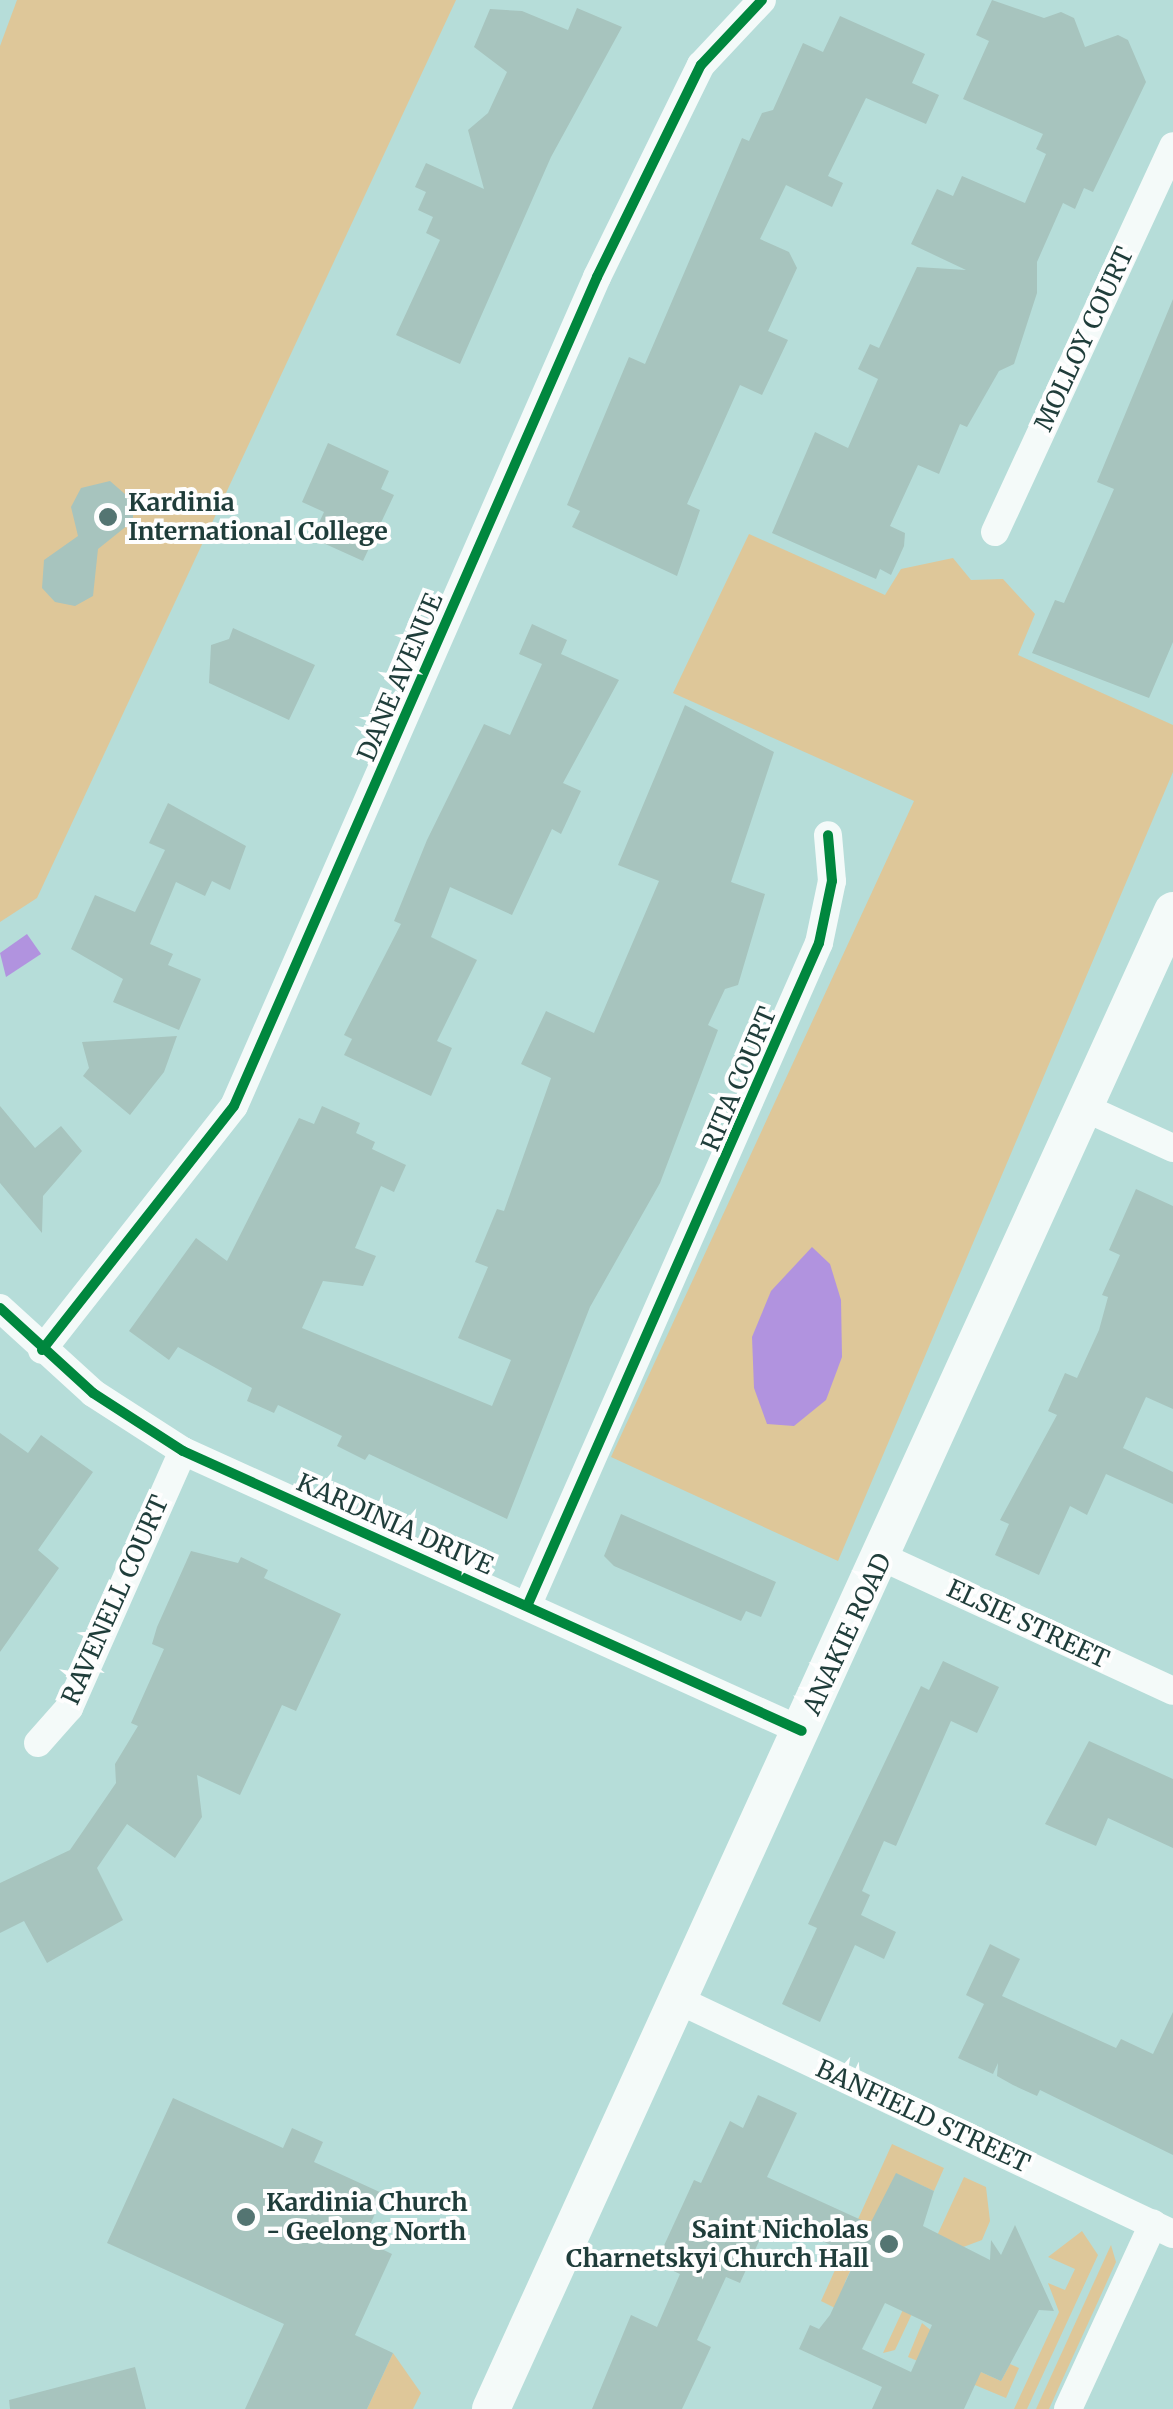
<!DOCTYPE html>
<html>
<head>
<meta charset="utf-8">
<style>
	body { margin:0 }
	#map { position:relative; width:1173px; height:2409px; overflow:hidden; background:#b6ddd9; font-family:Merriweather,serif }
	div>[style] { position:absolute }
	.green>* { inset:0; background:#dec799 }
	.water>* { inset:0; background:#b193df }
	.building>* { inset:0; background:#a7c4be }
	.street>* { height:28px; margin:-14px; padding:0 14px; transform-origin:14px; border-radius:14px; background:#f4faf9 }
	.secondary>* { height:38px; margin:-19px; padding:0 19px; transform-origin:19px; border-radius:19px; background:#f4faf9 }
	.cycleway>* { height:10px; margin:-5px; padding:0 5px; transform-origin:5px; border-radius:5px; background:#00873e }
	.dots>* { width:28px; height:28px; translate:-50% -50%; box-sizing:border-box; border:5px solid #fefefe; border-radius:50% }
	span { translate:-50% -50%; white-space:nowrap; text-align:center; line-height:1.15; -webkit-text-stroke:8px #fefefe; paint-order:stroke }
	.street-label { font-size:25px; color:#1f3d3a }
	.poi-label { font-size:25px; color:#1f3d3a; font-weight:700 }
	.left { translate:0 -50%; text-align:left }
	.right { translate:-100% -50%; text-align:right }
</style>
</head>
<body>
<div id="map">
	<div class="green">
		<i style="clip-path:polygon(17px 0,456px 0,37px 898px,0 922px,0 46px)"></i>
		<i style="clip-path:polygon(749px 534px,885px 595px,901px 569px,953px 558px,971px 580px,1003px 579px,1035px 614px,1018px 655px,1173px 725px,1173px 772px,838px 1561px,611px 1457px,914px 801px,673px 693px)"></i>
		<i style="clip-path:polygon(892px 2144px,944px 2168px,934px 2191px,896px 2174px,845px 2282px,841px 2311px,821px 2301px)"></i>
		<i style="clip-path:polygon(964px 2177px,986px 2187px,990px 2221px,982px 2240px,939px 2256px,895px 2350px,883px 2353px)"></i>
		<i style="clip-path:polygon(1082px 2231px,1098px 2255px,1027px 2409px,1014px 2409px,1059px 2312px,1048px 2283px,1065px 2290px,1075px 2269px,1048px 2257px)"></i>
		<i style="clip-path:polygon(1111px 2245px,1116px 2262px,1049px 2409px,1036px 2409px)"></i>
		<i style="clip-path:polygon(922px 2323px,981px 2372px,1001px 2381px,1010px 2364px,1019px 2368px,1006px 2398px,908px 2357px)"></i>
		<i style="clip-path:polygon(393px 2353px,421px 2393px,413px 2409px,367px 2409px)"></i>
	</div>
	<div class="water">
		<i style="clip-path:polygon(27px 934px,41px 954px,6px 977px,0 953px)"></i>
		<i style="clip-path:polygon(812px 1247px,830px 1264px,841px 1300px,842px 1357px,826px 1400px,794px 1426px,767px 1424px,754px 1388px,752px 1337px,771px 1291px)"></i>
	</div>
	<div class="building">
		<i style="clip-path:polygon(992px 0,1044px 18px,1061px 12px,1074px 18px,1085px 47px,1118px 35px,1128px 40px,1146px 82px,1093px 192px,1084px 188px,1075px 209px,1063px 203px,1037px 262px,1037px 293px,1014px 364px,999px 371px,967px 427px,960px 424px,939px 474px,918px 465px,890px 526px,905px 533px,904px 546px,891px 575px,880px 569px,876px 579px,772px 533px,815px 432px,848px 448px,878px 379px,858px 369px,870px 344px,879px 348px,917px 267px,966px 270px,911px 244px,937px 189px,953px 196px,962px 176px,1025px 203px,1046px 154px,1036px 149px,1043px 134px,963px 99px,989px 41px,976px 35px)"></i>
		<i style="clip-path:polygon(577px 8px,622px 27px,551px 157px,460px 364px,396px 335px,440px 240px,426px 233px,433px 217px,418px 210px,426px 192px,415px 187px,426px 163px,484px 189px,468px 130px,488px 113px,507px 72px,474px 47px,490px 9px,522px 11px,568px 30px)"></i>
		<i style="clip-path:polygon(840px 16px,925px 54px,912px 83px,939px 95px,926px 124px,866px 98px,828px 176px,843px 183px,832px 207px,786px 185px,760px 239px,789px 252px,797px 268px,768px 331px,788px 340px,762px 395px,740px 385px,687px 504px,700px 510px,677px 576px,572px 527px,580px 511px,567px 505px,629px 357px,645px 364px,742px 138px,749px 141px,762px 113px,773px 110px,803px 43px,823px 52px)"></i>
		<i style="clip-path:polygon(1173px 299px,1173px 642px,1149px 698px,1032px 653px,1055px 600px,1064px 603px,1114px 489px,1097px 482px)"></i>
		<i style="clip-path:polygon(328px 443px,389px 471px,381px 489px,394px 495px,363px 561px,312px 538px,324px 512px,302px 502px)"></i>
		<i style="clip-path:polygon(110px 481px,133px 501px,133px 521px,98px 549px,93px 596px,75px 606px,55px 602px,42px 588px,44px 560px,78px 536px,71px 507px,81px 488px)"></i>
		<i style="clip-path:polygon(532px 624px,567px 640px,561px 654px,619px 680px,563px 783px,581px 791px,561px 834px,552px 829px,512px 915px,450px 887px,431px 937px,477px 960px,437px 1041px,452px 1048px,431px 1096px,344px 1055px,352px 1039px,344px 1035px,401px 924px,394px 921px,427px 840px,484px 724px,510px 735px,542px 664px,519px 654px)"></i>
		<i style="clip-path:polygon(233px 628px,315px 665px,289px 720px,209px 683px,211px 645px,229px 639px)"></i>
		<i style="clip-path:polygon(685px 705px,774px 752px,731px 882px,765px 894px,738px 985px,725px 989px,708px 1025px,718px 1030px,660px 1183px,590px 1307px,507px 1519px,369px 1454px,365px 1460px,337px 1446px,342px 1436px,278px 1405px,274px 1413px,247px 1401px,252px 1388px,178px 1347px,169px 1360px,129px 1331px,196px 1238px,227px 1261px,299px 1118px,314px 1124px,322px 1106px,360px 1123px,356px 1133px,375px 1142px,372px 1149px,406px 1165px,394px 1192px,381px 1186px,355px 1248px,376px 1256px,363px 1286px,323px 1281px,302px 1328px,492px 1406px,511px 1360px,458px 1338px,488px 1267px,475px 1262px,497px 1209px,504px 1211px,551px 1078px,521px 1064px,546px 1011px,594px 1033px,659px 881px,618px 865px)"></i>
		<i style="clip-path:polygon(168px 803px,246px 846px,230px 890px,212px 881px,205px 896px,176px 882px,150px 944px,173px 954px,168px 965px,201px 979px,179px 1030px,113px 1002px,123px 979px,71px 949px,95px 895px,135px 912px,165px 850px,149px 843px)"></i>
		<i style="clip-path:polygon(177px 1036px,164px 1072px,130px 1115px,83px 1076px,89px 1068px,82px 1042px)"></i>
		<i style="clip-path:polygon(0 1106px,35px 1148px,61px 1126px,82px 1151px,43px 1196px,42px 1233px,0 1183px)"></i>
		<i style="clip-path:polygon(1136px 1189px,1173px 1206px,1173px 1409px,1146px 1397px,1123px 1448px,1173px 1472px,1173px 1504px,1106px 1474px,1087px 1515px,1070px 1506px,1039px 1575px,995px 1555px,1009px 1524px,1000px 1520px,1057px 1415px,1048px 1411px,1065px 1373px,1077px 1378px,1099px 1330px,1108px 1297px,1102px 1295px,1120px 1255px,1109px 1250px)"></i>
		<i style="clip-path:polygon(0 1433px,28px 1453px,41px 1435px,93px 1472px,38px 1550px,59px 1568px,0 1652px)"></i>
		<i style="clip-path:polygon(621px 1514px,776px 1582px,761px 1617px,746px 1611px,741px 1621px,614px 1566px,604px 1556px)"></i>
		<i style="clip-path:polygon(191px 1551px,238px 1563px,241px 1557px,268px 1570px,264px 1578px,341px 1614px,296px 1711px,282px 1705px,240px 1795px,197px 1775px,202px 1817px,175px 1858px,127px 1824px,97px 1868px,123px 1920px,47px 1963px,24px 1921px,0 1933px,0 1883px,70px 1850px,116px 1783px,115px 1764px,138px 1726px,131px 1723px,164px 1649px,152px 1644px,157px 1627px)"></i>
		<i style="clip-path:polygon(943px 1661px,999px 1687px,977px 1733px,951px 1721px,896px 1846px,884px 1841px,862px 1891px,870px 1895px,861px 1915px,896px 1932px,884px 1959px,855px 1945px,820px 2022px,782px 2004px,817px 1928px,808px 1924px,921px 1686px,929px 1690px)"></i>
		<i style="clip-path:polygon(1089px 1741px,1173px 1779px,1173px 1848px,1108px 1818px,1096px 1846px,1045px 1824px)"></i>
		<i style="clip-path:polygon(990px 1944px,1020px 1959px,1002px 1996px,1116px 2048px,1121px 2039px,1153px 2054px,1173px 2012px,1173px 2155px,1040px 2090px,1037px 2096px,1013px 2085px,997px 2076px,998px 2063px,993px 2074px,958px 2058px,984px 2004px,966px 1995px)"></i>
		<i style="clip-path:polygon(evenodd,758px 2095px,797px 2113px,767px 2177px,870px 2224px,896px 2173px,934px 2191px,923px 2226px,990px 2260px,991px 2240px,1001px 2255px,1015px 2225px,1054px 2311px,1039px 2310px,1001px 2381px,981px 2372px,964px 2409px,872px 2409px,882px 2387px,799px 2349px,810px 2325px,819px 2329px,830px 2315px,857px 2257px,770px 2217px,740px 2283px,726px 2277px,697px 2340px,711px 2347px,682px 2409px,592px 2409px,631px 2315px,657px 2327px,680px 2274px,656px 2263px,694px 2180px,701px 2183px,730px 2121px,743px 2128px,758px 2095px,885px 2303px,932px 2325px,911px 2372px,862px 2349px,885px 2303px)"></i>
		<i style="clip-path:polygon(173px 2098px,283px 2148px,292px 2128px,323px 2142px,314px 2162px,384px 2194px,363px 2240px,392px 2254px,355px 2335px,393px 2353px,367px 2409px,245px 2409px,284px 2324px,107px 2243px)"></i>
		<i style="clip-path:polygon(135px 2367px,146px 2409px,10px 2409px,9px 2400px)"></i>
	</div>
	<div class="street">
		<i style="left:995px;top:532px;width:425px;rotate:-65.2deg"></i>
		<i style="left:1083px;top:1107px;width:99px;rotate:24.5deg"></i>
		<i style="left:0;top:1308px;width:126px;rotate:42.4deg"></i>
		<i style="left:93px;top:1393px;width:107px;rotate:32.8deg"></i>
		<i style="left:183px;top:1451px;width:679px;rotate:24.34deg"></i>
		<i style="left:42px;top:1350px;width:310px;rotate:-51.8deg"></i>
		<i style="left:234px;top:1106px;width:905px;rotate:-66.35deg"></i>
		<i style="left:597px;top:277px;width:236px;rotate:-63.9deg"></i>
		<i style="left:701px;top:65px;width:89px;rotate:-46.8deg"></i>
		<i style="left:882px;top:1557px;width:320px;rotate:24.7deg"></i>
		<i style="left:528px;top:1604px;width:722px;rotate:-66.24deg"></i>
		<i style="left:819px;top:943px;width:63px;rotate:-78.2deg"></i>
		<i style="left:832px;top:881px;width:46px;rotate:-95deg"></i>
		<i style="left:38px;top:1743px;width:47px;rotate:-48.5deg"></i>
		<i style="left:69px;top:1708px;width:281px;rotate:-66.1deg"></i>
		<i style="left:674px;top:1998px;width:552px;rotate:25.31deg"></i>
		<i style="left:1068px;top:2409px;width:204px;rotate:-65.3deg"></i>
	</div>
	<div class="secondary">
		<i style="left:491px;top:2409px;width:1646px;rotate:-65.52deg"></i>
	</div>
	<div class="cycleway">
		<i style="left:0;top:1308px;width:126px;rotate:42.4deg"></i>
		<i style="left:93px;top:1393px;width:107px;rotate:32.8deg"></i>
		<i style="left:183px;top:1451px;width:679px;rotate:24.34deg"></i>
		<i style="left:42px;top:1350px;width:310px;rotate:-51.8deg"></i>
		<i style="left:234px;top:1106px;width:905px;rotate:-66.35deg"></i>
		<i style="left:597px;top:277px;width:236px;rotate:-63.9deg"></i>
		<i style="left:701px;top:65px;width:89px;rotate:-46.8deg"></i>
		<i style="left:528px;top:1604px;width:722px;rotate:-66.24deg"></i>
		<i style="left:819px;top:943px;width:63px;rotate:-78.2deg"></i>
		<i style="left:832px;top:881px;width:46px;rotate:-95deg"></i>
	</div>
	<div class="dots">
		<i style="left:108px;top:517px;background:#547572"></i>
		<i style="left:246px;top:2217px;background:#547572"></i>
		<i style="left:889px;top:2244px;background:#547572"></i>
	</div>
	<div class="street-label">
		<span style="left:1084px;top:339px;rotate:-65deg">MOLLOY COURT</span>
		<span style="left:400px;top:677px;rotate:-67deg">DANE AVENUE</span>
		<span style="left:739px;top:1079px;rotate:-67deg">RITA COURT</span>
		<span style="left:395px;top:1524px;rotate:24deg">KARDINIA DRIVE</span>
		<span style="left:115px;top:1600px;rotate:-66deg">RAVENELL COURT</span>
		<span style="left:1028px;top:1624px;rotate:25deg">ELSIE STREET</span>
		<span style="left:847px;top:1634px;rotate:-65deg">ANAKIE ROAD</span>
		<span style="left:923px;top:2116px;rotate:25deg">BANFIELD STREET</span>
	</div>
	<div class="poi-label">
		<span class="left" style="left:128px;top:517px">Kardinia<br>International College</span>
		<span class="left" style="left:266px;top:2217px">Kardinia Church<br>- Geelong North</span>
		<span class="right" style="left:869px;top:2244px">Saint Nicholas<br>Charnetskyi Church Hall</span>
	</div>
</div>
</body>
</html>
